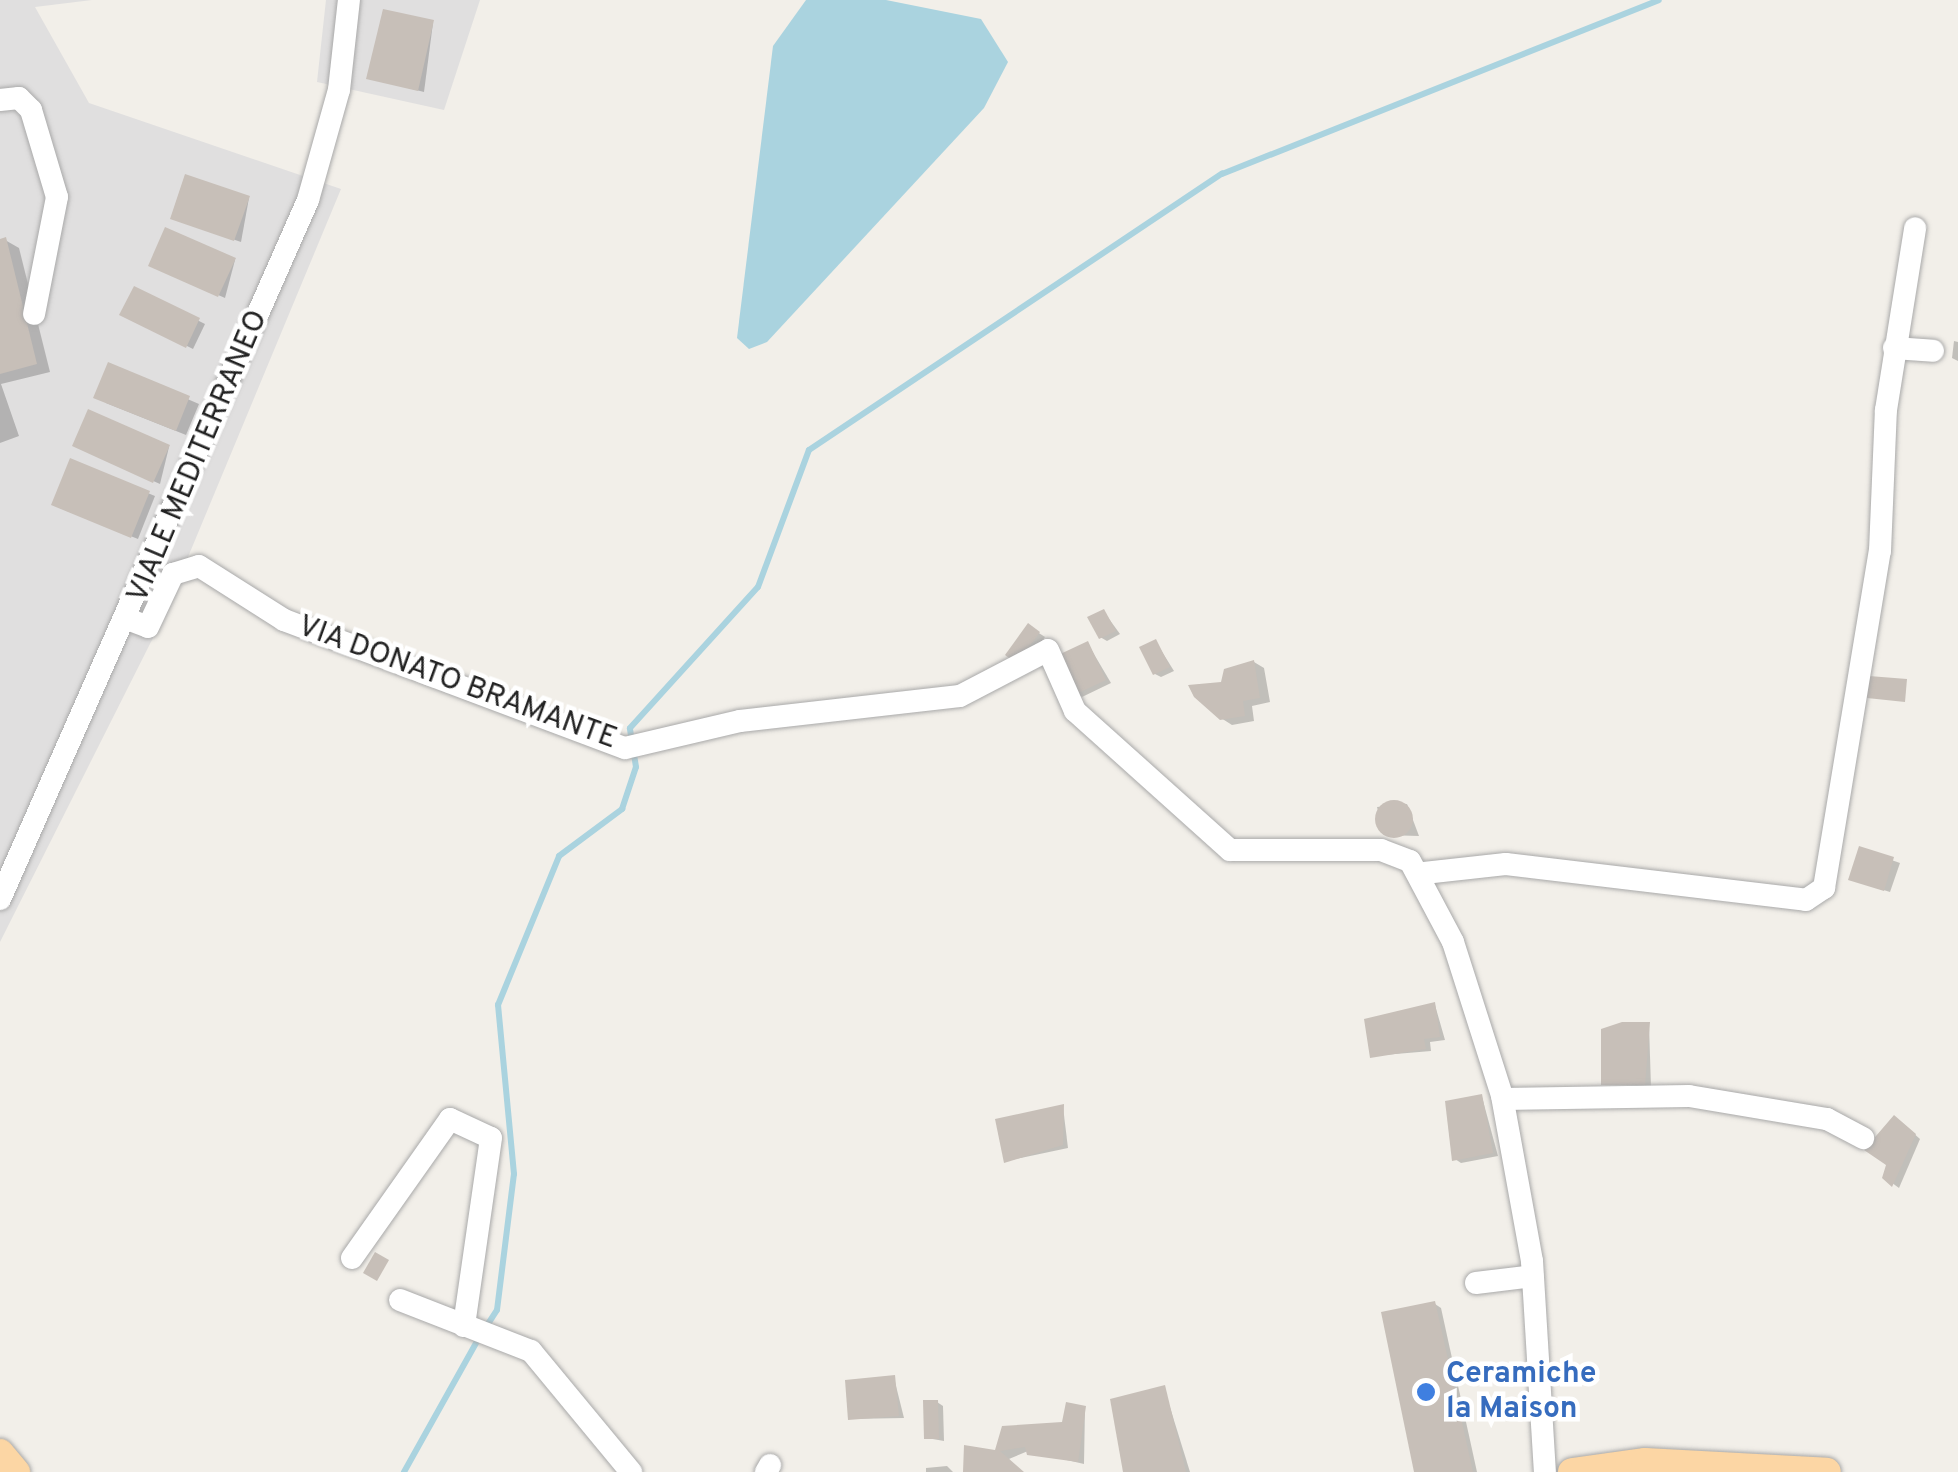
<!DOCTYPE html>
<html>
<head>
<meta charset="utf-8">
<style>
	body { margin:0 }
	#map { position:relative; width:1958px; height:1472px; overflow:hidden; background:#f2efe9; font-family:Overpass,sans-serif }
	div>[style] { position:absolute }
	.residential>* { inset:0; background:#e0dfdf }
	.water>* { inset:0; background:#aad3df }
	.shadow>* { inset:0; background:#0003 }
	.stream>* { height:6px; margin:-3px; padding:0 3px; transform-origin:3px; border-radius:3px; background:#aad3df }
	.building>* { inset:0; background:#c7bfb8 }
	.round { border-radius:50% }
	.roads { filter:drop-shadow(0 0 2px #a9a9a9) drop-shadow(0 0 2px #a9a9a9) }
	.minor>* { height:22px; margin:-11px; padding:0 11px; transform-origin:11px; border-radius:11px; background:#fff }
	.major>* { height:28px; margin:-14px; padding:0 14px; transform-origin:14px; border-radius:14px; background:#fcd6a4 }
	.dots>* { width:28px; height:28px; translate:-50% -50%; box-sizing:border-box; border:5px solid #fff; border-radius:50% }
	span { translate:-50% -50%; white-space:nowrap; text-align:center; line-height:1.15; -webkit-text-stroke:9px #fff; paint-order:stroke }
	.street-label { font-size:30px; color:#222 }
	.shop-label { font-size:30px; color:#366cbe; font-weight:700 }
	.left { translate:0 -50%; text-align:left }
</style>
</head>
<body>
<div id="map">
	<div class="residential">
		<i style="clip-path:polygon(0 0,92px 0,35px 7px,89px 103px,341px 189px,161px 622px,0 942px)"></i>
		<i style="clip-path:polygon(326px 0,480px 0,444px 110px,317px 82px)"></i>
	</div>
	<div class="water">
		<i style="clip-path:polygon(806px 0,886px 0,981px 19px,1008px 62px,984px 108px,767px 342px,749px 349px,737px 338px,773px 46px)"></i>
	</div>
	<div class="shadow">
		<i style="clip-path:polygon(433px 23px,424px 92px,369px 78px)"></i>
		<i style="clip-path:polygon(249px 198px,241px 242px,179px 221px)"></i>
		<i style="clip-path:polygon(5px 240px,19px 248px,50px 372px,1px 384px,19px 436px,0 443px,0 241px)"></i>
		<i style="clip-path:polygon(235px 260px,225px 298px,157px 268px)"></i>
		<i style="clip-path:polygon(135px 289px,205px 324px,193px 349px,123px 314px)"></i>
		<i style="clip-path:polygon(1954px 341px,1958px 342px,1958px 361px,1952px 358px)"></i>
		<i style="clip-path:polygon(109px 365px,199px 404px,186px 435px,106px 403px)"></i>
		<i style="clip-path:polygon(169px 447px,160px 484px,81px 449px)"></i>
		<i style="clip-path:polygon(71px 462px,155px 496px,138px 539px,60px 508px)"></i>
		<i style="clip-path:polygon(1104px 612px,1120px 634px,1107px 641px,1100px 637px)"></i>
		<i style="clip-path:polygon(1028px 626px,1045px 637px,1025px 665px)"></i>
		<i style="clip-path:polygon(1156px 642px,1174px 671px,1161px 677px,1155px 674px)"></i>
		<i style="clip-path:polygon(1088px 644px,1111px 683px,1082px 697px,1076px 693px)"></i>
		<i style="clip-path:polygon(1254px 662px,1264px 668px,1270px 702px,1252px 706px,1254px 721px,1232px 725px,1221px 718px,1223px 684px)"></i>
		<i style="clip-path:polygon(1407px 804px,1419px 836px,1384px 835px,1377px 807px)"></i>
		<i style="clip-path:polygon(1860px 849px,1900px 863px,1890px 892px,1858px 882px)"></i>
		<i style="clip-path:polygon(1435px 1005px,1445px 1040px,1430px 1042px,1431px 1051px,1372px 1056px)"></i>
		<i style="clip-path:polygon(1649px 1025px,1651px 1087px,1603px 1083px)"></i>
		<i style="clip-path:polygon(1482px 1097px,1498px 1156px,1461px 1163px,1455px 1159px)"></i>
		<i style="clip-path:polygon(1063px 1107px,1068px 1148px,1006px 1161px)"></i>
		<i style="clip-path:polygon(1901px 1122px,1920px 1139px,1899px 1188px,1884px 1177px)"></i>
		<i style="clip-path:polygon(1435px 1304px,1441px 1308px,1477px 1472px,1417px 1472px)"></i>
		<i style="clip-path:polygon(894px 1378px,904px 1418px,850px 1419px)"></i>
		<i style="clip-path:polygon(1164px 1388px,1190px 1472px,1126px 1472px)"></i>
		<i style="clip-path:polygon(937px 1402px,943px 1406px,944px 1441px,927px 1438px)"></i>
		<i style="clip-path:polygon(1085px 1408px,1084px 1464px,1028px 1451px,1009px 1459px,1018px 1472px,968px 1472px,997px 1452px,1004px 1428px,1064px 1425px)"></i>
		<i style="clip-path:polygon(947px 1466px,953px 1472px,926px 1472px,926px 1468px)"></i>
	</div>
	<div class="stream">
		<i style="left:486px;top:1327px;width:20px;rotate:-57deg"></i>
		<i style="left:497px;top:1310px;width:137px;rotate:-82.9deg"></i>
		<i style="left:514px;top:1174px;width:170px;rotate:-95.4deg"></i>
		<i style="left:498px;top:1005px;width:161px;rotate:-67.7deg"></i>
		<i style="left:559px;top:856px;width:79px;rotate:-36.7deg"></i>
		<i style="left:622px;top:809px;width:44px;rotate:-71.6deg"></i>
		<i style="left:636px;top:767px;width:39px;rotate:-99deg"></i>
		<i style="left:630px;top:728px;width:190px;rotate:-47.8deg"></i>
		<i style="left:758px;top:587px;width:146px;rotate:-69.6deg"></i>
		<i style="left:809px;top:450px;width:497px;rotate:-33.8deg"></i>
		<i style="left:1222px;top:174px;width:470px;rotate:-21.7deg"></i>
		<i style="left:404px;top:1472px;width:154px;rotate:-60.8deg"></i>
	</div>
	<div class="building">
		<i style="clip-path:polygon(383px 9px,434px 20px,418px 91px,366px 79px)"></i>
		<i style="clip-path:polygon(185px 174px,250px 196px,234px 241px,170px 219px)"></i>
		<i style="clip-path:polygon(165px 227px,236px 258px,218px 297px,148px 266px)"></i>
		<i style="clip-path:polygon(6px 237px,37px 364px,0 374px,0 239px)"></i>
		<i style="clip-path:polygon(134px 286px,200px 318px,186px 348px,119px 315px)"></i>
		<i style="clip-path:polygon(108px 362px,190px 396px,176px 431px,93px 398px)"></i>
		<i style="clip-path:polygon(88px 409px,170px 445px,153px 483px,72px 446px)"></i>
		<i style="clip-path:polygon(70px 458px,150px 491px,131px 538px,51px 505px)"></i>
		<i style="clip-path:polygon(1104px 609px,1116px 631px,1099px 639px,1087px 617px)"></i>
		<i style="clip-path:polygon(1028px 623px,1040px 632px,1017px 664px,1005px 655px)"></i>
		<i style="clip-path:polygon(1156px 639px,1170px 667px,1153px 675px,1139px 647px)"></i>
		<i style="clip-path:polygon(1088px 641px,1106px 680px,1074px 695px,1056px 656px)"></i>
		<i style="clip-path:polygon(1254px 660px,1260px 698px,1243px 701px,1245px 716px,1220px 720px,1194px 697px,1188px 685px,1221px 682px,1224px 669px)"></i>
		<i style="clip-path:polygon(1869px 676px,1907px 679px,1905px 702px,1867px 698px)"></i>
		<i class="round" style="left:1375px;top:800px;width:38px;height:38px"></i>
		<i style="clip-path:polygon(1859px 846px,1894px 857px,1884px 891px,1848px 880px)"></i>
		<i style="clip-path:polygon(1435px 1002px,1440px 1037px,1424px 1039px,1426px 1049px,1370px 1058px,1364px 1019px)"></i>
		<i style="clip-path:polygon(1622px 1022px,1650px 1022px,1645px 1085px,1601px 1085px,1601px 1029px)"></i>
		<i style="clip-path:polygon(1482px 1094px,1493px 1153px,1452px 1161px,1445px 1101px)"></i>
		<i style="clip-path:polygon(1064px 1104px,1063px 1145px,1004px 1163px,995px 1119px)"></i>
		<i style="clip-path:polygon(1894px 1115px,1916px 1134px,1892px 1187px,1882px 1178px,1886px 1165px,1864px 1150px)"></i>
		<i style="clip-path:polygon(375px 1252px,389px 1260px,377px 1281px,363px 1273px)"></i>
		<i style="clip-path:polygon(1435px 1301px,1473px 1472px,1414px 1472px,1381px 1312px)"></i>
		<i style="clip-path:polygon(895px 1375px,899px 1416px,848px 1420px,845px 1380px)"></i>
		<i style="clip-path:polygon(1165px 1385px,1186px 1472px,1123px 1472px,1110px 1399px)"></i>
		<i style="clip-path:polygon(923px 1400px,938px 1400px,939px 1439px,924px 1439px)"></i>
		<i style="clip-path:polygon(1066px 1402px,1086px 1406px,1078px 1462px,1027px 1455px,1025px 1447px,1000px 1451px,1024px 1472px,963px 1472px,964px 1445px,995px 1450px,1002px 1426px,1062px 1422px)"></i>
	</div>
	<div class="roads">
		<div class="minor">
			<i style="left:0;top:100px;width:19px;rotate:-6deg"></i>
			<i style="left:19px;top:98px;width:17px;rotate:45deg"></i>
			<i style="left:31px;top:110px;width:91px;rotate:73.4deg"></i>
			<i style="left:57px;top:197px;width:119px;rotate:101.1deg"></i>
			<i style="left:1894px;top:348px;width:39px;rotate:4deg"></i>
			<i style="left:130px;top:620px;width:19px;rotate:21deg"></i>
			<i style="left:148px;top:627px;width:59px;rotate:-64.7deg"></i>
			<i style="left:173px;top:574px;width:27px;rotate:-17deg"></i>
			<i style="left:199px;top:566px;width:101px;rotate:32.4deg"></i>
			<i style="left:284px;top:620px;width:364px;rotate:20.6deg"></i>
			<i style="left:625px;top:748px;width:118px;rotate:-13.2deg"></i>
			<i style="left:740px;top:721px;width:221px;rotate:-6.5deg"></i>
			<i style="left:960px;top:696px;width:99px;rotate:-27.6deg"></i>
			<i style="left:1048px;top:650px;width:67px;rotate:66.1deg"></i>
			<i style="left:1075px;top:711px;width:208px;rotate:41.9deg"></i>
			<i style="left:1230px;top:850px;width:151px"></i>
			<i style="left:1381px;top:850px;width:31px;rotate:21deg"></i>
			<i style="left:1410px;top:861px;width:92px;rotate:62deg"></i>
			<i style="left:1453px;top:942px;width:162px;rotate:72.3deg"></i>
			<i style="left:1502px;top:1096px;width:168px;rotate:79.7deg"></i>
			<i style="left:1532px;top:1261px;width:211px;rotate:86.5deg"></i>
			<i style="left:1424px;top:873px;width:82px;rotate:-6.3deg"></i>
			<i style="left:1506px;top:864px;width:302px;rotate:6.8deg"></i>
			<i style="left:1806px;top:900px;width:22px;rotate:-34deg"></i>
			<i style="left:1824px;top:888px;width:342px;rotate:-80.6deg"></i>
			<i style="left:1880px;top:551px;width:141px;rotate:-87.6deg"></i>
			<i style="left:1886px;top:410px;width:184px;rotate:-80.9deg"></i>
			<i style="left:0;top:899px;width:764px;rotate:-66.22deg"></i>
			<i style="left:308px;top:200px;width:114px;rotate:-74.3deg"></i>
			<i style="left:339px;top:90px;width:91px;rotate:-83.7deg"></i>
			<i style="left:1503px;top:1099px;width:186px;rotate:-0.9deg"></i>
			<i style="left:1689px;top:1096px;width:140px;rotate:9.5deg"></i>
			<i style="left:1827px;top:1119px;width:41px;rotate:27.8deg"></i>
			<i style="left:352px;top:1258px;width:170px;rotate:-54.8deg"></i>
			<i style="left:450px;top:1119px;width:45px;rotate:24.9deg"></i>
			<i style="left:491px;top:1138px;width:190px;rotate:98.2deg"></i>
			<i style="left:1476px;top:1283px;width:57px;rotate:-7deg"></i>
			<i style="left:400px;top:1300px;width:141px;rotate:21.3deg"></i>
			<i style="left:531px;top:1351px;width:157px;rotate:50.4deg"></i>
			<i style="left:766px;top:1472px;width:8px;rotate:-60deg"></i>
		</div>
		<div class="major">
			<i style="left:0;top:1453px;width:25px;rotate:50deg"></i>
			<i style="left:1572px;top:1472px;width:74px;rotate:-7.8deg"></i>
			<i style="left:1645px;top:1462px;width:182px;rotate:3.1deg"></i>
		</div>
	</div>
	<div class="dots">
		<i style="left:1426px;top:1392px;background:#3f7fe0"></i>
	</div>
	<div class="street-label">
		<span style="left:199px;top:457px;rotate:-67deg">VIALE MEDITERRANEO</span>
		<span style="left:457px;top:684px;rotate:20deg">VIA DONATO BRAMANTE</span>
	</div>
	<div class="shop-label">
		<span class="left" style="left:1446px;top:1392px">Ceramiche<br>la Maison</span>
	</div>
</div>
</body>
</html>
